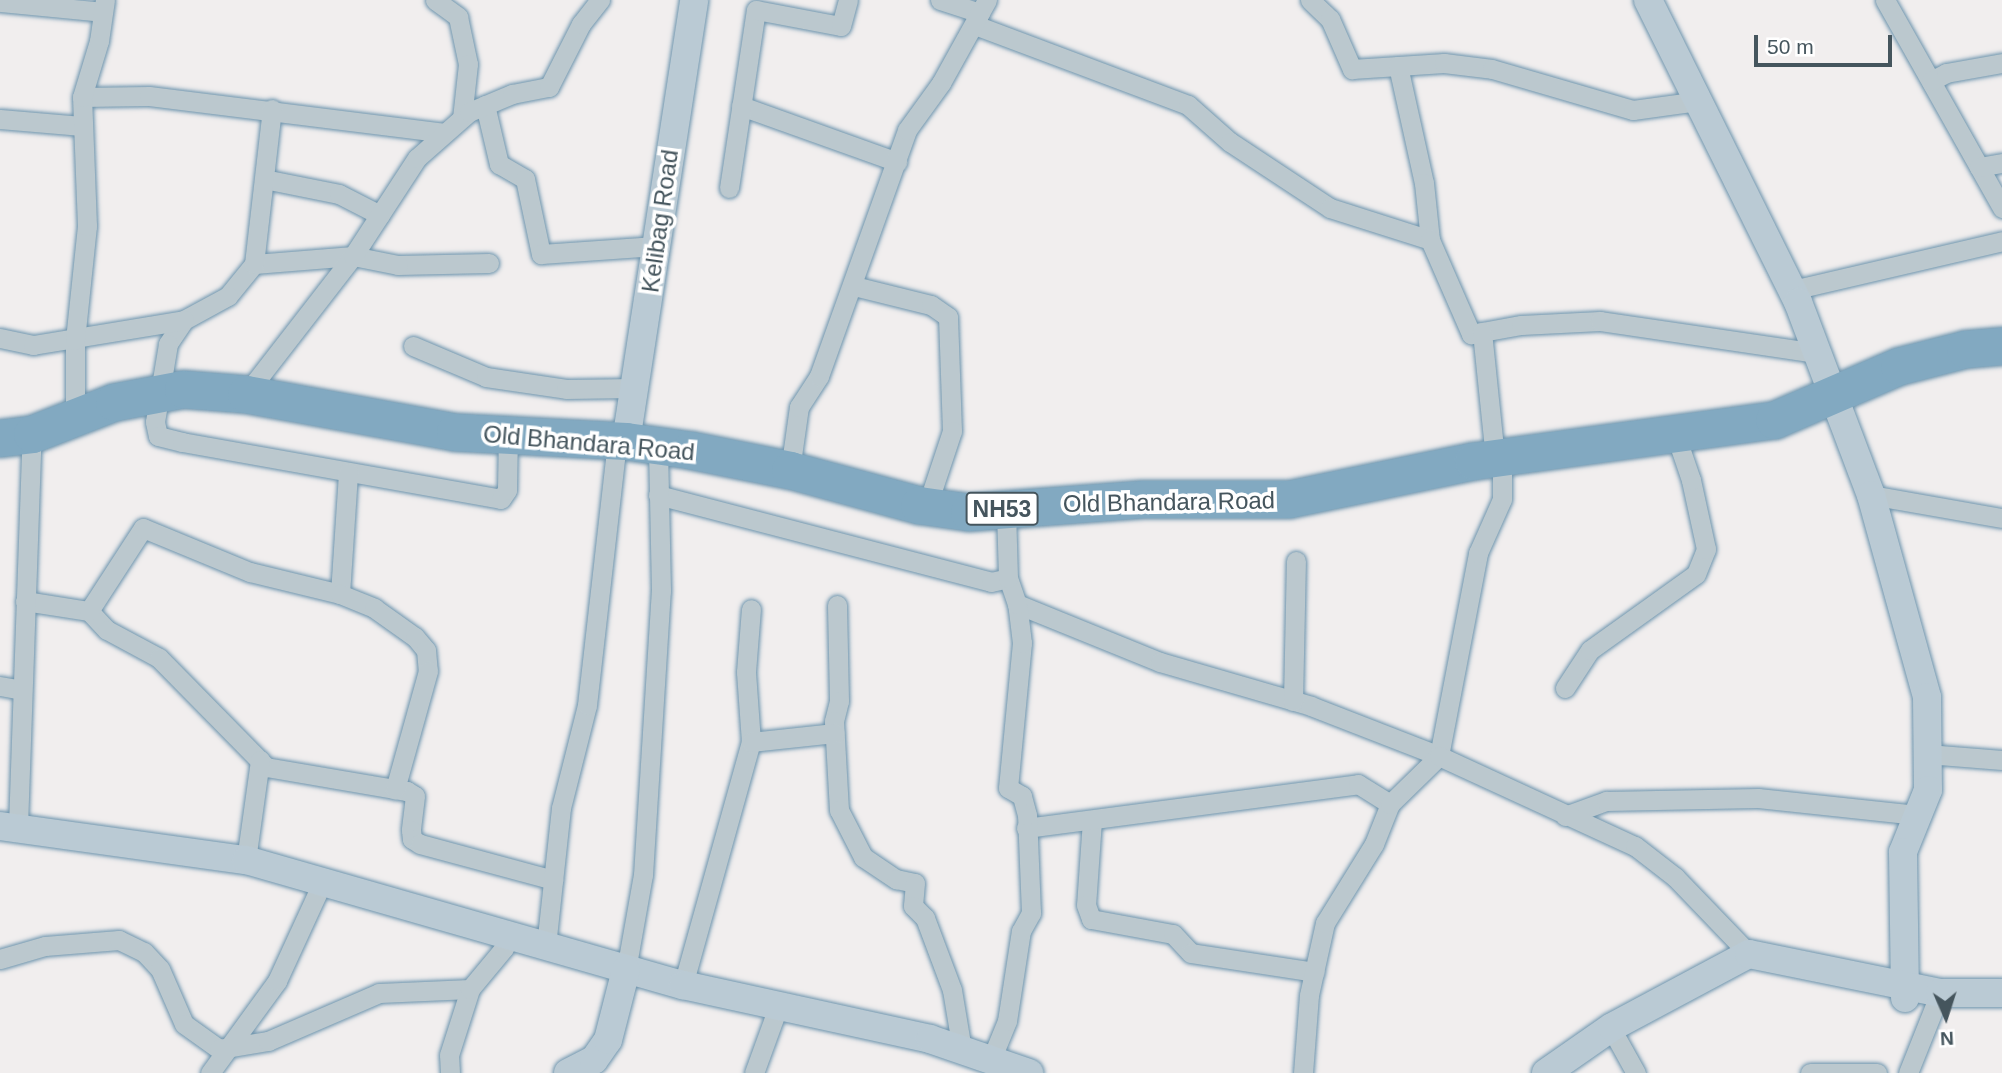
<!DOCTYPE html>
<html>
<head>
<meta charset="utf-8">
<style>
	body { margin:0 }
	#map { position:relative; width:2002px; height:1073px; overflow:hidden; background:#f1eeee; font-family:Helvetica,sans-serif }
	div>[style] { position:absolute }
	.roads { filter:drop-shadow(0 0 2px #6d94ad) drop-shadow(0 0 2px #6d94ad) }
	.street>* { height:19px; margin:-9.5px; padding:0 9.5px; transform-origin:9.5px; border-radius:9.5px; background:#bbc8ce }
	.secondary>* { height:28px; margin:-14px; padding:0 14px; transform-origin:14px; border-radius:14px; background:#bacad4 }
	.highway>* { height:37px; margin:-18.5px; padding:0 18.5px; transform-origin:18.5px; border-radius:18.5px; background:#82a9c1 }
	span { translate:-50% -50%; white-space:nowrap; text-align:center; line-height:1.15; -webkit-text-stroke:7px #fff; paint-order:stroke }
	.shield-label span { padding:2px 5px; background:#fff; border:2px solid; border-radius:5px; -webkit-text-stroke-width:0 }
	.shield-label { font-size:23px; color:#45555d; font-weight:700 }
	.street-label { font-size:24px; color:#45555d }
	.north { position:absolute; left:1911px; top:982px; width:70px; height:70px; -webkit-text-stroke:5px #fff; paint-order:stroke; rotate:177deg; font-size:19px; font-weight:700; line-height:28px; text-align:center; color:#45555d }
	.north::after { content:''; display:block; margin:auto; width:24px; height:32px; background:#45555d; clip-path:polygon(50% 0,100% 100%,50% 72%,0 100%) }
	.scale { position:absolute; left:1754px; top:35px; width:138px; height:32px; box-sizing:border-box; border:4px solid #45555d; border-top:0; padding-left:9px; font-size:21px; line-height:24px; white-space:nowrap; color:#45555d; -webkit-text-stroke:5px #fff; paint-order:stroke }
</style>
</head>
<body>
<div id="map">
	<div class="roads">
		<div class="street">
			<i style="left:435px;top:0;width:29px;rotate:36deg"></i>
			<i style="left:458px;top:17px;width:48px;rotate:78deg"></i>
			<i style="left:468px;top:64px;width:54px;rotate:96.3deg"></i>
			<i style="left:940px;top:0;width:42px;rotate:18deg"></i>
			<i style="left:1310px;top:0;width:28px;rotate:44deg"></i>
			<i style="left:1330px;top:19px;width:55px;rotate:66.3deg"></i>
			<i style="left:1352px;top:69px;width:46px;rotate:-3.7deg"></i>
			<i style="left:1398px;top:66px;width:120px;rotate:77.5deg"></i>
			<i style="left:1424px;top:183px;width:57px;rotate:84deg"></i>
			<i style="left:1885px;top:0;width:239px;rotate:60.6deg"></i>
			<i style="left:0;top:2px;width:103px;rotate:5.5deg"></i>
			<i style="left:975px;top:25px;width:228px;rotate:20.6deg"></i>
			<i style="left:1188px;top:105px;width:56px;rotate:41.4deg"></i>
			<i style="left:1230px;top:142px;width:120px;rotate:33.4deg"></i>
			<i style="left:1330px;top:208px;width:105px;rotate:17.7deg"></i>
			<i style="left:1430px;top:240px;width:103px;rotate:66.4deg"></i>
			<i style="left:1471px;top:334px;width:51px;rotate:-10.2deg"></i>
			<i style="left:1521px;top:325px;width:79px;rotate:-2.9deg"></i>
			<i style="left:1600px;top:321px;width:218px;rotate:8.4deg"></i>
			<i style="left:1398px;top:66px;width:46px;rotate:-3.7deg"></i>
			<i style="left:1444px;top:63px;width:48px;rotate:7.1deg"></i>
			<i style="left:1492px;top:69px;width:147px;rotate:16.2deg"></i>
			<i style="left:1633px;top:110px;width:67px;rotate:-7.8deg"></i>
			<i style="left:1931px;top:81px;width:17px;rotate:-28deg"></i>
			<i style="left:1946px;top:73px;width:57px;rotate:-10.1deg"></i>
			<i style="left:82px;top:97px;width:67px;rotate:-0.9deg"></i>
			<i style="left:149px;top:96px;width:298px;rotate:7.1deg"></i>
			<i style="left:485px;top:105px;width:61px;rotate:76.7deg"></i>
			<i style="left:499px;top:164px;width:30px;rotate:30deg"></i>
			<i style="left:525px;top:179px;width:77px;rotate:78deg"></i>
			<i style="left:541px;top:254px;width:115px;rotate:-4deg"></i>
			<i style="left:741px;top:106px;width:166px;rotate:19.7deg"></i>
			<i style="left:0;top:119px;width:82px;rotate:4.9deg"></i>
			<i style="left:1979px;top:167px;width:23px;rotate:-10deg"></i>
			<i style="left:264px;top:179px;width:76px;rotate:11.3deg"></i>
			<i style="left:339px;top:194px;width:46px;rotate:27.1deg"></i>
			<i style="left:729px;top:188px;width:180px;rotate:-81.4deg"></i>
			<i style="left:756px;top:10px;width:86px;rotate:10.7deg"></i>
			<i style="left:841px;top:26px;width:27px;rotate:-75deg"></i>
			<i style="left:489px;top:263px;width:91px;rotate:178.7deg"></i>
			<i style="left:398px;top:265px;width:46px;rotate:-168.7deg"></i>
			<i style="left:353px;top:256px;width:99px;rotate:175.4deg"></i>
			<i style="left:254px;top:264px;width:41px;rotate:129.1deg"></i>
			<i style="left:228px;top:296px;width:50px;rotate:151.4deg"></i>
			<i style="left:184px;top:320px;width:29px;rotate:124deg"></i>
			<i style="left:168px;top:344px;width:79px;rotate:99.5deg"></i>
			<i style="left:155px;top:422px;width:14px;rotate:78deg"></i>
			<i style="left:158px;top:436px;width:25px;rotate:14deg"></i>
			<i style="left:182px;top:442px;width:324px;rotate:10.1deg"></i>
			<i style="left:501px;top:499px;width:11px;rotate:-56deg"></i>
			<i style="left:507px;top:490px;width:55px;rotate:-89deg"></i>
			<i style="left:254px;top:264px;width:156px;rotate:-83.4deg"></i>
			<i style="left:854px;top:286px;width:79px;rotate:13.9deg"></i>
			<i style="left:931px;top:305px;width:21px;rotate:35deg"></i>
			<i style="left:948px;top:317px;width:114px;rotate:88deg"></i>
			<i style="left:952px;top:431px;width:79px;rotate:108.4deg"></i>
			<i style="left:1792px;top:290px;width:216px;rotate:-13.1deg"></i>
			<i style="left:1482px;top:332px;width:127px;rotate:84.1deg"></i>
			<i style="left:0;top:338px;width:34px;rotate:12deg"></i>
			<i style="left:33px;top:345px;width:153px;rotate:-9.4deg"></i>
			<i style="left:413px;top:346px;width:79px;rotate:23deg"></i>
			<i style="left:486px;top:377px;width:81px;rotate:8.5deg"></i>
			<i style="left:566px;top:389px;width:69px;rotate:-0.8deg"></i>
			<i style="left:246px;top:394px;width:175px;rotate:-52.2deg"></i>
			<i style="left:353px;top:256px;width:117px;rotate:-56.9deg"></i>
			<i style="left:417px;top:158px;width:69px;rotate:-41.5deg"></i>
			<i style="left:469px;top:112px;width:47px;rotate:-22.7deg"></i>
			<i style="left:512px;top:94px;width:38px;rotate:-11deg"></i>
			<i style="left:549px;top:87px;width:71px;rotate:-63.1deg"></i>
			<i style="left:581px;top:24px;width:31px;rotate:-52deg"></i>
			<i style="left:75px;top:416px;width:76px;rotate:-90deg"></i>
			<i style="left:75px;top:340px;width:115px;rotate:-84deg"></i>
			<i style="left:87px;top:226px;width:129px;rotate:-92.2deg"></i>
			<i style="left:82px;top:97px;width:59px;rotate:-73.1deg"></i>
			<i style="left:99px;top:41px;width:41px;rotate:-81.7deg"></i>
			<i style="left:790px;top:470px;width:64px;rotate:-81.9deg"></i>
			<i style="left:799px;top:407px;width:37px;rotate:-57deg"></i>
			<i style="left:819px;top:376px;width:261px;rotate:-70.3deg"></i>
			<i style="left:907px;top:130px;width:58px;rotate:-54.1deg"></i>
			<i style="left:941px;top:83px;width:95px;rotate:-61deg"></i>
			<i style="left:658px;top:495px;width:344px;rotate:14.6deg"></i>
			<i style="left:991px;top:582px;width:17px;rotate:-13deg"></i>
			<i style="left:1871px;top:495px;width:133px;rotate:10deg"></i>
			<i style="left:340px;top:594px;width:122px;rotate:-86.2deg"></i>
			<i style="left:25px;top:601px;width:65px;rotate:8.9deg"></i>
			<i style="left:89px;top:611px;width:26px;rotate:47deg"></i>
			<i style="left:107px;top:630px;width:59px;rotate:28.3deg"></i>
			<i style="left:159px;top:658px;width:153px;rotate:45.5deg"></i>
			<i style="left:266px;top:767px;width:143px;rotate:9.7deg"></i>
			<i style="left:407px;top:791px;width:9px;rotate:32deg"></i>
			<i style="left:415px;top:796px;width:34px;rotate:97deg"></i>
			<i style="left:411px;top:830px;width:9px;rotate:84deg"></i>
			<i style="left:412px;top:839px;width:9px;rotate:32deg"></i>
			<i style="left:420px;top:844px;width:138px;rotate:15.1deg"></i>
			<i style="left:1017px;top:604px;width:154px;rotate:22.1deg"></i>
			<i style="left:1160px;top:662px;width:157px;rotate:16.2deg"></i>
			<i style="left:1311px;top:706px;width:137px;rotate:21.3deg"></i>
			<i style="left:1439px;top:756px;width:207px;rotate:-79.1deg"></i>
			<i style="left:1478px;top:553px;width:59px;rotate:-66deg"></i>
			<i style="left:1502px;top:499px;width:41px;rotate:-90deg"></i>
			<i style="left:837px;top:605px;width:96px;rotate:88.8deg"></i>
			<i style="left:839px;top:701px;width:21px;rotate:104deg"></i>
			<i style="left:834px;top:721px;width:89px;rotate:86.8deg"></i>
			<i style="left:839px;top:810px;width:53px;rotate:62.9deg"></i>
			<i style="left:863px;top:857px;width:40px;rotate:34deg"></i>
			<i style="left:896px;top:879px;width:19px;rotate:12deg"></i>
			<i style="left:915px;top:883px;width:23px;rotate:95deg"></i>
			<i style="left:913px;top:906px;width:17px;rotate:45deg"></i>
			<i style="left:925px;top:918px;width:77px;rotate:69.4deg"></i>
			<i style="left:952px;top:990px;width:61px;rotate:80.5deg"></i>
			<i style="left:89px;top:611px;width:99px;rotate:-57deg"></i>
			<i style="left:143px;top:528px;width:116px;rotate:22.4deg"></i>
			<i style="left:250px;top:572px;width:93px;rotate:13.7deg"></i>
			<i style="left:340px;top:594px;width:37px;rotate:22deg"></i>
			<i style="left:374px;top:608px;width:50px;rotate:35.3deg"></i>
			<i style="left:415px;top:637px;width:17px;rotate:50deg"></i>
			<i style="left:426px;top:650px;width:21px;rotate:85deg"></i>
			<i style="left:428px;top:671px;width:123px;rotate:105.6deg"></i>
			<i style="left:0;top:686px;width:22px;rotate:10deg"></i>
			<i style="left:1565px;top:688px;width:45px;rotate:-56.7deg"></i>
			<i style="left:1590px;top:650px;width:130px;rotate:-35.6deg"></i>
			<i style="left:1696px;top:574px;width:27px;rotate:-68deg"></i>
			<i style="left:1706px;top:549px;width:71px;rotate:-102.3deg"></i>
			<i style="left:1691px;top:480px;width:46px;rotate:-108.8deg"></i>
			<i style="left:1293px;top:701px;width:140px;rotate:-88.8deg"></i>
			<i style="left:751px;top:742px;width:70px;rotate:-94.1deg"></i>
			<i style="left:746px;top:672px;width:63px;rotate:-85.5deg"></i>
			<i style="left:1927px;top:754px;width:75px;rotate:4.6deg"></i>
			<i style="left:1565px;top:816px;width:44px;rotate:-20.1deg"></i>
			<i style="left:1606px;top:801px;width:152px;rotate:-1.1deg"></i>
			<i style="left:1758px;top:798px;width:160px;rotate:6.1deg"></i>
			<i style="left:1092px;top:820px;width:85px;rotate:94deg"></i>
			<i style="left:1086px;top:905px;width:15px;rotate:70deg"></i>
			<i style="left:1091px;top:919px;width:83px;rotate:10.4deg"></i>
			<i style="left:1173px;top:934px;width:26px;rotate:47deg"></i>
			<i style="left:1191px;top:953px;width:125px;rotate:8.7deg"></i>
			<i style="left:18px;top:826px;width:392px;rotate:-88deg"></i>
			<i style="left:1026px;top:828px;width:335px;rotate:-7.5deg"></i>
			<i style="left:1358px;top:784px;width:38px;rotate:32deg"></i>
			<i style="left:246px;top:860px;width:101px;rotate:-82deg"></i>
			<i style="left:546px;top:946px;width:139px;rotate:-83.8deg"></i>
			<i style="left:561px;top:808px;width:106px;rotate:-75.8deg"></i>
			<i style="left:587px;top:705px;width:266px;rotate:-83.5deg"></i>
			<i style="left:0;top:959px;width:47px;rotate:-16.1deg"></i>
			<i style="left:45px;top:946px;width:74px;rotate:-4.6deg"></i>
			<i style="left:119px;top:940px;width:28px;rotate:26deg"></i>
			<i style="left:144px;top:952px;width:23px;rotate:47deg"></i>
			<i style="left:160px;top:969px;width:60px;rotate:66.4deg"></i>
			<i style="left:184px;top:1024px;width:43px;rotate:35.5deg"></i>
			<i style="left:219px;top:1049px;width:50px;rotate:-9.3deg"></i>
			<i style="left:268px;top:1041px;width:121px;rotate:-23.4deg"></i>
			<i style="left:379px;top:993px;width:91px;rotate:-2.5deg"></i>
			<i style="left:626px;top:970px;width:97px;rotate:-79.9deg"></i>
			<i style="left:643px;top:875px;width:285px;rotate:-86.4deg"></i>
			<i style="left:661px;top:591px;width:146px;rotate:-91.2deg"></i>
			<i style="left:683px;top:985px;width:252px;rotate:-74.4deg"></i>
			<i style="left:751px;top:742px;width:84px;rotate:-6.1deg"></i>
			<i style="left:1617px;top:1039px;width:39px;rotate:61deg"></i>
			<i style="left:991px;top:1060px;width:42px;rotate:-67.7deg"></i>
			<i style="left:1007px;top:1021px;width:91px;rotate:-81.2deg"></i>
			<i style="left:1021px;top:931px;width:21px;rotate:-61deg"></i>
			<i style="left:1031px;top:913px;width:98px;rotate:-92.3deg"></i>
			<i style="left:1027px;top:815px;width:20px;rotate:-105deg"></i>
			<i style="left:1022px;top:796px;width:16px;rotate:-150deg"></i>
			<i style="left:1008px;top:788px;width:146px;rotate:-84.5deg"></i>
			<i style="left:1022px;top:643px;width:39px;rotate:-97deg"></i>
			<i style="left:1017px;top:604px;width:28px;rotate:-109deg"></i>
			<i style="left:1008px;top:578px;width:69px;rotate:-91.7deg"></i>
			<i style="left:210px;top:1073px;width:114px;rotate:-53.9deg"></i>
			<i style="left:277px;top:981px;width:96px;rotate:-65.3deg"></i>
			<i style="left:450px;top:1073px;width:18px;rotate:-93deg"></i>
			<i style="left:449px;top:1055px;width:69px;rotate:-72.3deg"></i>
			<i style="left:470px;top:989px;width:53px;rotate:-50.3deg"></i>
			<i style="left:504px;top:948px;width:16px;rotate:-75deg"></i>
			<i style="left:754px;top:1073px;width:59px;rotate:-70deg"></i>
			<i style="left:1303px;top:1073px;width:78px;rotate:-85.6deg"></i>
			<i style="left:1309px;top:995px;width:74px;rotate:-77.5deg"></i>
			<i style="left:1325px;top:923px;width:93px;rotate:-58.2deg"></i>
			<i style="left:1374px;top:844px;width:43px;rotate:-68.2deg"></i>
			<i style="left:1390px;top:804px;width:69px;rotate:-44.4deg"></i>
			<i style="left:1439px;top:756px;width:216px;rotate:24.7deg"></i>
			<i style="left:1635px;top:846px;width:51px;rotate:37.8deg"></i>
			<i style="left:1675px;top:877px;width:107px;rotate:46.1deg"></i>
			<i style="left:1810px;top:1073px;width:67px"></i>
			<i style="left:1908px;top:1073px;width:86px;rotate:-68.2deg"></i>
		</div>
		<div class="secondary">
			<i style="left:1648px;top:0;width:337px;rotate:63.6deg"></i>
			<i style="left:1798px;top:302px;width:206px;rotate:69.3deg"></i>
			<i style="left:1871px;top:495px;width:210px;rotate:74.5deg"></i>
			<i style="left:1927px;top:697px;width:93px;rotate:89.4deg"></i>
			<i style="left:1928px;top:790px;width:67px;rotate:112deg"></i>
			<i style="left:1903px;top:852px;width:146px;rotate:89.2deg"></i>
			<i style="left:626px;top:441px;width:446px;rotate:-81.2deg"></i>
			<i style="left:0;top:826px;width:248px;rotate:7.9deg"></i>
			<i style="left:246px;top:860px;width:455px;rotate:16deg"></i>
			<i style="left:683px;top:985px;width:253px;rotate:12.3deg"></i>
			<i style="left:930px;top:1039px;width:105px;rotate:19deg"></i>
			<i style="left:568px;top:1073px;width:29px;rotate:-27deg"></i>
			<i style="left:594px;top:1060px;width:24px;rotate:-55deg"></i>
			<i style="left:608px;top:1040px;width:72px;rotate:-75.6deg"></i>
			<i style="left:1546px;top:1073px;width:80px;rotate:-34.9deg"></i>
			<i style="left:1612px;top:1027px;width:155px;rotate:-28.1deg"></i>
			<i style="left:1749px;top:954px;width:195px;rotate:11.5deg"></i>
			<i style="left:1940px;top:993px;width:62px"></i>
		</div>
		<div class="highway">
			<i style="left:0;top:438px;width:32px;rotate:-7deg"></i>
			<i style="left:32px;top:434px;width:88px;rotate:-21.3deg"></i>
			<i style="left:114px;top:402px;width:70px;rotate:-10.7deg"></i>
			<i style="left:183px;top:389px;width:63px;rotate:4.5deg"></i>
			<i style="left:246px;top:394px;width:212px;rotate:10.3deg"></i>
			<i style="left:455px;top:432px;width:171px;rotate:3deg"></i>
			<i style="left:626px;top:441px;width:65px;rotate:8deg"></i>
			<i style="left:690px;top:450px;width:102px;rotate:11.3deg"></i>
			<i style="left:790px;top:470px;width:134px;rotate:15.2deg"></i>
			<i style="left:919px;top:505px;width:50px;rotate:8deg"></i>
			<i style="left:969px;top:512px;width:174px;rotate:-4.3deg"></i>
			<i style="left:1143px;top:499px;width:146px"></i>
			<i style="left:1289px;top:499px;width:188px;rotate:-11.7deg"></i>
			<i style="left:1473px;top:461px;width:304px;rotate:-7.8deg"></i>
			<i style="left:1774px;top:420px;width:136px;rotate:-23.4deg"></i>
			<i style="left:1899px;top:366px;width:68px;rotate:-14.4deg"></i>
			<i style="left:1965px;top:349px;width:37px;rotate:-5deg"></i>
		</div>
	</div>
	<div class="shield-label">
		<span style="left:1002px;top:509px">NH53</span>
	</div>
	<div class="street-label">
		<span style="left:660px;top:221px;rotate:-82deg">Kelibag Road</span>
		<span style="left:589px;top:443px;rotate:5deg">Old Bhandara Road</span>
		<span style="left:1169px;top:502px;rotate:-1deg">Old Bhandara Road</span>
	</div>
	<div class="north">N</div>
	<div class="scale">50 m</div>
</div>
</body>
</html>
